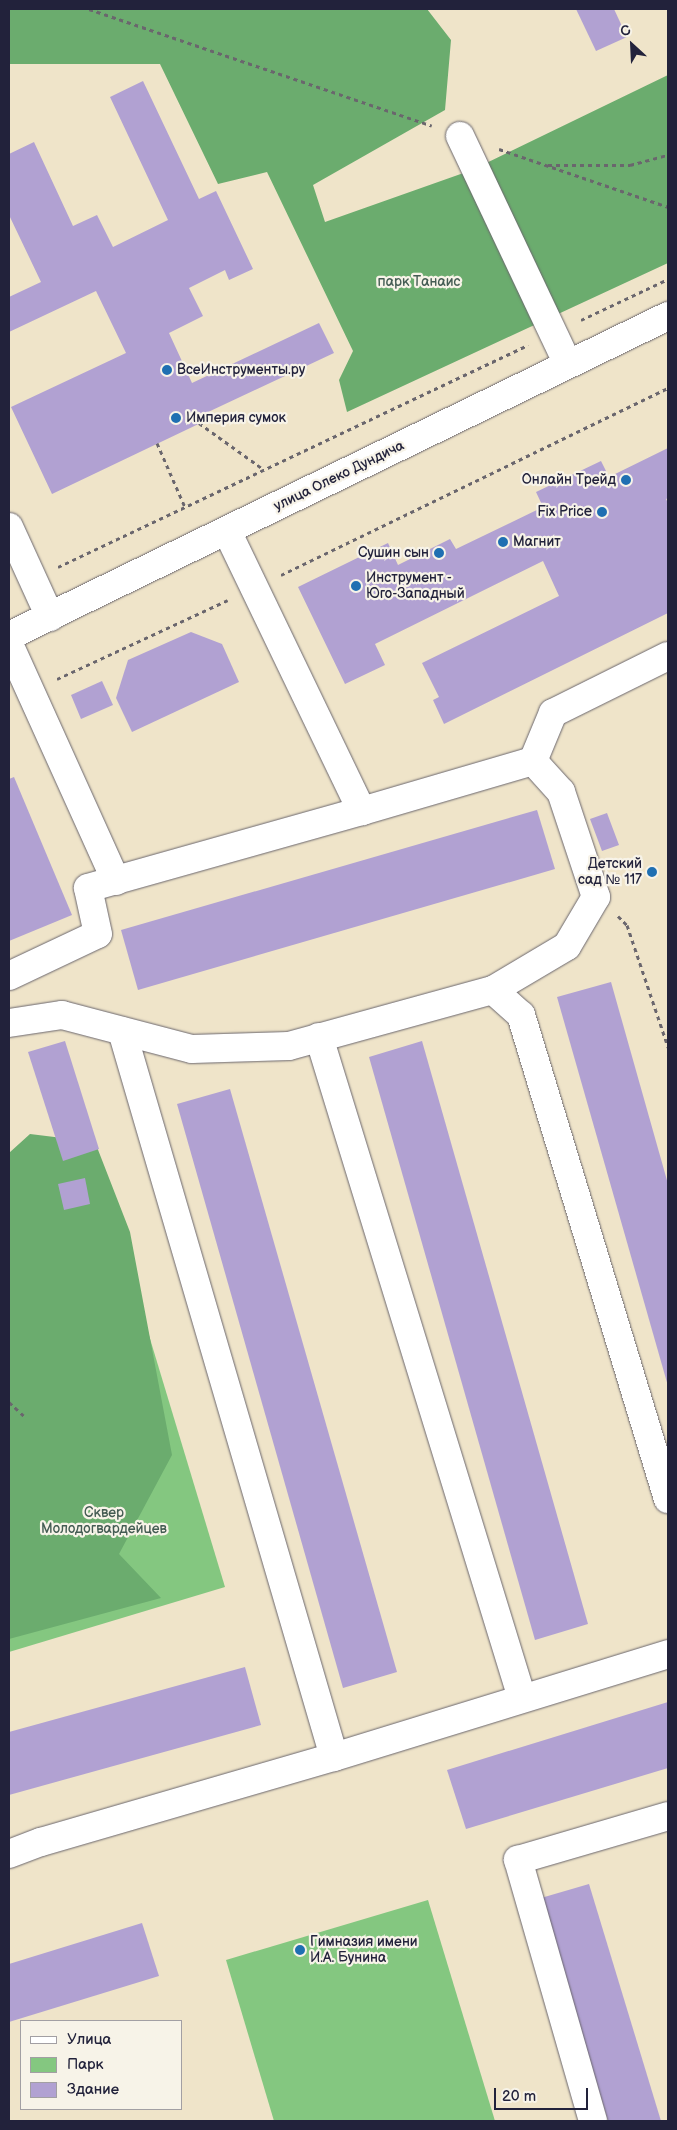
<!DOCTYPE html>
<html>
<head>
<meta charset="utf-8">
<style>
	body { margin:0 }
	#map { position:relative; width:677px; height:2130px; overflow:hidden; background:#efe4c9; font-family:"Balsamiq Sans",sans-serif }
	div>[style] { position:absolute }
	.green>* { inset:0; background:#84c780 }
	.forest>* { inset:0; background:#6bac6e }
	.building>* { inset:0; background:#b1a1d2 }
	.path>* { height:3px; margin-top:-1.5px; transform-origin:0; background:repeating-linear-gradient(90deg,#6a666d 0 4px,transparent 0 8px) }
	.roads { filter:drop-shadow(0 0 1px #6a666d) drop-shadow(0 0 1px #6a666d) }
	.minor>* { height:28px; margin:-14px; padding:0 14px; transform-origin:14px; border-radius:14px; background:#fff }
	.dots>* { width:14px; height:14px; translate:-50% -50%; box-sizing:border-box; border:2px solid #f7f3e8; border-radius:50% }
	span { translate:-50% -50%; white-space:nowrap; text-align:center; line-height:1.15; -webkit-text-stroke:4.5px #f7f3e8; paint-order:stroke }
	.park-label { font-size:14px; color:#445c53 }
	.poi-label { font-size:14px; color:#22223b }
	.left { translate:0 -50%; text-align:left }
	.right { translate:-100% -50%; text-align:right }
	.street-label { font-size:14px; color:#22223b }
	.frame { position:absolute; inset:0; border:10px solid #22223b; pointer-events:none }
	.legend { position:absolute; left:20px; top:2020px; width:162px; height:90px; box-sizing:border-box; background:#f7f3e8; border:1px solid #a29fa3; margin:0; padding:6px 9px; list-style:none; font-size:15px; color:#22223b }
	.legend li { display:flex; align-items:center; gap:10px; height:25px }
	.legend b { width:25px; border:1px solid #a29fa3 }
	.north { position:absolute; left:607px; top:20px; width:50px; height:50px; -webkit-text-stroke:4px #f7f3e8; paint-order:stroke; rotate:335deg; font-size:14px; font-weight:700; line-height:20px; text-align:center; color:#22223b }
	.north::after { content:''; display:block; margin:auto; width:18px; height:22px; background:#22223b; clip-path:polygon(50% 0,100% 100%,50% 72%,0 100%) }
	.scale { position:absolute; left:494px; top:2088px; width:94px; height:22px; box-sizing:border-box; border:2px solid #22223b; border-top:0; padding-left:6px; font-size:15px; line-height:18px; white-space:nowrap; color:#22223b; -webkit-text-stroke:4px #f7f3e8; paint-order:stroke }
</style>
</head>
<body>
<div id="map">
	<div class="green">
		<i style="clip-path:polygon(109px 1203px,225px 1587px,9px 1652px,9px 1234px)"></i>
		<i style="clip-path:polygon(428px 1900px,495px 2121px,274px 2121px,226px 1960px)"></i>
	</div>
	<div class="forest">
		<i style="clip-path:polygon(9px 9px,427px 9px,451px 40px,445px 110px,313px 185px,325px 222px,472px 170px,668px 75px,668px 263px,347px 412px,339px 380px,353px 351px,267px 172px,218px 184px,160px 64px,9px 64px)"></i>
		<i style="clip-path:polygon(30px 1134px,95px 1142px,130px 1232px,172px 1455px,119px 1554px,161px 1598px,9px 1639px,9px 1153px)"></i>
	</div>
	<div class="building">
		<i style="clip-path:polygon(576px 9px,614px 9px,627px 37px,596px 51px)"></i>
		<i style="clip-path:polygon(143px 81px,199px 199px,216px 191px,253px 269px,229px 280px,225px 270px,189px 288px,203px 316px,169px 333px,192px 383px,319px 323px,334px 353px,206px 413px,209px 419px,52px 494px,11px 407px,126px 353px,96px 291px,9px 332px,9px 297px,41px 282px,9px 215px,9px 154px,34px 142px,73px 226px,97px 215px,113px 247px,168px 220px,110px 97px)"></i>
		<i style="clip-path:polygon(668px 448px,668px 498px,666px 499px,668px 503px,668px 613px,444px 724px,433px 700px,439px 697px,422px 663px,559px 596px,543px 561px,375px 644px,385px 665px,345px 684px,298px 587px,388px 543px,398px 565px,450px 539px,456px 549px,543px 507px,536px 492px,601px 461px,609px 477px)"></i>
		<i style="clip-path:polygon(191px 632px,222px 644px,239px 682px,132px 732px,116px 698px,128px 660px)"></i>
		<i style="clip-path:polygon(102px 681px,113px 705px,81px 719px,71px 695px)"></i>
		<i style="clip-path:polygon(14px 777px,72px 915px,9px 941px,9px 779px)"></i>
		<i style="clip-path:polygon(537px 810px,555px 869px,138px 990px,121px 930px)"></i>
		<i style="clip-path:polygon(607px 813px,619px 845px,602px 851px,590px 819px)"></i>
		<i style="clip-path:polygon(611px 982px,668px 1184px,668px 1386px,557px 997px)"></i>
		<i style="clip-path:polygon(65px 1041px,99px 1149px,63px 1161px,28px 1052px)"></i>
		<i style="clip-path:polygon(422px 1041px,588px 1624px,535px 1640px,369px 1057px)"></i>
		<i style="clip-path:polygon(230px 1089px,397px 1672px,343px 1688px,177px 1104px)"></i>
		<i style="clip-path:polygon(85px 1178px,90px 1204px,64px 1210px,58px 1184px)"></i>
		<i style="clip-path:polygon(245px 1667px,261px 1725px,9px 1795px,9px 1732px)"></i>
		<i style="clip-path:polygon(668px 1702px,668px 1768px,466px 1829px,447px 1770px)"></i>
		<i style="clip-path:polygon(589px 1884px,661px 2121px,608px 2121px,541px 1898px)"></i>
		<i style="clip-path:polygon(142px 1923px,159px 1976px,9px 2022px,9px 1964px)"></i>
	</div>
	<div class="path">
		<i style="left:89px;top:9px;width:362px;rotate:18.8deg"></i>
		<i style="left:499px;top:149px;width:179px;rotate:18.9deg"></i>
		<i style="left:548px;top:165px;width:82px"></i>
		<i style="left:630px;top:165px;width:39px;rotate:-15deg"></i>
		<i style="left:581px;top:320px;width:96px;rotate:-25.2deg"></i>
		<i style="left:199px;top:423px;width:79px;rotate:35.7deg"></i>
		<i style="left:157px;top:443px;width:70px;rotate:66.4deg"></i>
		<i style="left:58px;top:567px;width:520px;rotate:-25.28deg"></i>
		<i style="left:281px;top:575px;width:430px;rotate:-25.8deg"></i>
		<i style="left:57px;top:679px;width:188px;rotate:-24.8deg"></i>
		<i style="left:618px;top:916px;width:13px;rotate:45deg"></i>
		<i style="left:627px;top:925px;width:129px;rotate:71.4deg"></i>
		<i style="left:9px;top:1402px;width:23px;rotate:43deg"></i>
	</div>
	<div class="roads">
		<div class="minor">
			<i style="left:460px;top:136px;width:252px;rotate:64.7deg"></i>
			<i style="left:9px;top:527px;width:99px;rotate:65.5deg"></i>
			<i style="left:227px;top:531px;width:311px;rotate:64.3deg"></i>
			<i style="left:362px;top:811px;width:178px;rotate:-16.3deg"></i>
			<i style="left:533px;top:761px;width:52px;rotate:-67.4deg"></i>
			<i style="left:553px;top:713px;width:128px;rotate:-26.4deg"></i>
			<i style="left:9px;top:636px;width:733px;rotate:-25.9deg"></i>
			<i style="left:9px;top:644px;width:260px;rotate:65.7deg"></i>
			<i style="left:9px;top:976px;width:98px;rotate:-25.3deg"></i>
			<i style="left:98px;top:934px;width:47px;rotate:-102.3deg"></i>
			<i style="left:88px;top:888px;width:285px;rotate:-15.7deg"></i>
			<i style="left:493px;top:990px;width:86px;rotate:-30.7deg"></i>
			<i style="left:567px;top:946px;width:57px;rotate:-59.4deg"></i>
			<i style="left:596px;top:897px;width:111px;rotate:-108.4deg"></i>
			<i style="left:561px;top:792px;width:42px;rotate:-132.1deg"></i>
			<i style="left:9px;top:1023px;width:54px;rotate:-8.6deg"></i>
			<i style="left:62px;top:1015px;width:134px;rotate:14.7deg"></i>
			<i style="left:192px;top:1049px;width:97px;rotate:-1.8deg"></i>
			<i style="left:289px;top:1046px;width:212px;rotate:-15.4deg"></i>
			<i style="left:493px;top:990px;width:38px;rotate:42deg"></i>
			<i style="left:521px;top:1015px;width:506px;rotate:73.11deg"></i>
			<i style="left:122px;top:1031px;width:756px;rotate:73.72deg"></i>
			<i style="left:319px;top:1037px;width:691px;rotate:72.93deg"></i>
			<i style="left:9px;top:1854px;width:34px;rotate:-21deg"></i>
			<i style="left:41px;top:1842px;width:305px;rotate:-16.2deg"></i>
			<i style="left:334px;top:1757px;width:350px;rotate:-17.1deg"></i>
			<i style="left:593px;top:2121px;width:272px;rotate:-106deg"></i>
			<i style="left:518px;top:1860px;width:156px;rotate:-16.3deg"></i>
		</div>
	</div>
	<div class="dots">
		<i style="left:167px;top:370px;background:#1f6fb2"></i>
		<i style="left:176px;top:418px;background:#1f6fb2"></i>
		<i style="left:626px;top:480px;background:#1f6fb2"></i>
		<i style="left:602px;top:512px;background:#1f6fb2"></i>
		<i style="left:503px;top:542px;background:#1f6fb2"></i>
		<i style="left:439px;top:553px;background:#1f6fb2"></i>
		<i style="left:356px;top:586px;background:#1f6fb2"></i>
		<i style="left:652px;top:872px;background:#1f6fb2"></i>
		<i style="left:300px;top:1950px;background:#1f6fb2"></i>
	</div>
	<div class="park-label">
		<span style="left:419px;top:282px">парк Танаис</span>
		<span style="left:104px;top:1521px">Сквер<br>Молодогвардейцев</span>
	</div>
	<div class="poi-label">
		<span class="left" style="left:177px;top:370px">ВсеИнструменты.ру</span>
		<span class="left" style="left:186px;top:418px">Империя сумок</span>
		<span class="right" style="left:616px;top:480px">Онлайн Трейд</span>
		<span class="right" style="left:592px;top:512px">Fix Price</span>
		<span class="left" style="left:513px;top:542px">Магнит</span>
		<span class="right" style="left:429px;top:553px">Сушин сын</span>
		<span class="left" style="left:366px;top:586px">Инструмент -<br>Юго-Западный</span>
		<span class="right" style="left:642px;top:872px">Детский<br>сад № 117</span>
		<span class="left" style="left:310px;top:1950px">Гимназия имени<br>И.А. Бунина</span>
	</div>
	<div class="street-label">
		<span style="left:339px;top:476px;rotate:-26deg">улица Олеко Дундича</span>
	</div>
	<div class="frame"></div>
	<ul class="legend">
	<li><b style="height:6px;background:#fff"></b>Улица</li>
	<li><b style="height:14px;background:#84c780"></b>Парк</li>
	<li><b style="height:14px;background:#b1a1d2"></b>Здание</li>
	</ul>
	<div class="north">С</div>
	<div class="scale">20 m</div>
</div>
</body>
</html>
